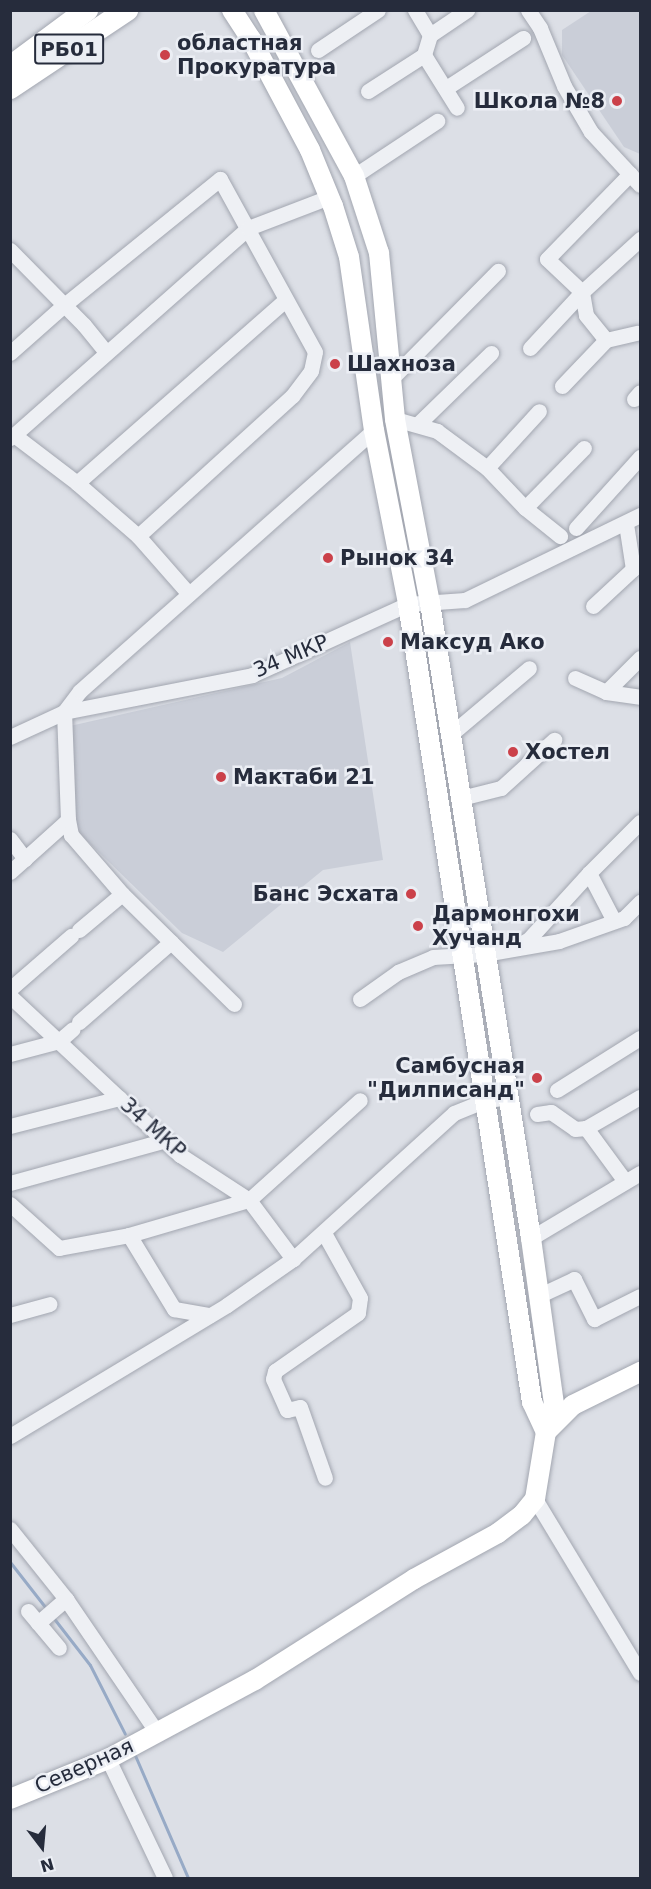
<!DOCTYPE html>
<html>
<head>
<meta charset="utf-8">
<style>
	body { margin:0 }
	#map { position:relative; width:651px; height:1889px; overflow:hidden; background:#dcdfe6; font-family:"DejaVu Sans",sans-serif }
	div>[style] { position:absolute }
	.built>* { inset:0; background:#caced8 }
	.stream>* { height:3px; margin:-1.5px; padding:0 1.5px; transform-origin:1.5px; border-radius:1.5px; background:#97aac6 }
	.roads { filter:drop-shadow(0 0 2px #a2a6b0) drop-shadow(0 0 2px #a2a6b0) }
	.minor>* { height:15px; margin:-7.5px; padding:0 7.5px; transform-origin:7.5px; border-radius:7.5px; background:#eef0f4 }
	.major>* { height:20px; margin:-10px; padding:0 10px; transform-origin:10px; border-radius:10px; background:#fff }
	.highway>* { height:22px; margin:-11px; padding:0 11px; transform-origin:11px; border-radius:11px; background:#fff }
	.dots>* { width:16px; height:16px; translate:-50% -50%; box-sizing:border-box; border:3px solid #ebeef4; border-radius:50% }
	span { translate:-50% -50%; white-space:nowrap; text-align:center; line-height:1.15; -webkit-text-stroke:5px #ebeef4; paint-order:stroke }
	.shield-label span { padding:2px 4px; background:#ebeef4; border:2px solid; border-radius:4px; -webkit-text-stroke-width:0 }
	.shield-label { font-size:20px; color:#262c3c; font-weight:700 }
	.poi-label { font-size:21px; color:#262c3c; font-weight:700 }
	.left { translate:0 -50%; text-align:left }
	.right { translate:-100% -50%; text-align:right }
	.street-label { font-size:21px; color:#262c3c }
	.frame { position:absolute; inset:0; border:12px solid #262c3c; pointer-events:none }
	.north { position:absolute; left:12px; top:1817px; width:60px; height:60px; -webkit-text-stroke:4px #ebeef4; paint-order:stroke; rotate:164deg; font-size:16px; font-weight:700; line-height:24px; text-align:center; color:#262c3c }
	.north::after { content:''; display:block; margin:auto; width:21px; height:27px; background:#262c3c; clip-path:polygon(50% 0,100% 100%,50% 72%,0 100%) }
</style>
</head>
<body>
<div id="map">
	<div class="built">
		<i style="clip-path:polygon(591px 11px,640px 11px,640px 154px,624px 147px,562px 55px,562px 30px)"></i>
		<i style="clip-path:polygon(350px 642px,383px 860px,323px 870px,223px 952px,182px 933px,73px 827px,70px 726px,282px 678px)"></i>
	</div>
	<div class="stream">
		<i style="left:10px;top:1562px;width:58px;rotate:52deg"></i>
		<i style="left:52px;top:1616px;width:62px;rotate:52.2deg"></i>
		<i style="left:90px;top:1665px;width:77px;rotate:63.1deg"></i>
		<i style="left:134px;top:1753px;width:136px;rotate:66.6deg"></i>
	</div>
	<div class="roads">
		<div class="minor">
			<i style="left:415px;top:10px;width:29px;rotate:59deg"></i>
			<i style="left:430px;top:35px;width:21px;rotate:107deg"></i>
			<i style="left:424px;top:55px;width:62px;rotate:58.1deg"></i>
			<i style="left:528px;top:10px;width:22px;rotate:56deg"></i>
			<i style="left:540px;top:28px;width:63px;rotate:67.5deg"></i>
			<i style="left:564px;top:86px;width:53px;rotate:59.6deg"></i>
			<i style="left:591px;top:132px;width:72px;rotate:47.2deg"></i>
			<i style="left:430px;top:35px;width:45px;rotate:-34deg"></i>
			<i style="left:318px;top:50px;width:72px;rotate:-33.7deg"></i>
			<i style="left:446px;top:88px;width:92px;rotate:-33deg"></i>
			<i style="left:368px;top:91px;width:67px;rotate:-32.7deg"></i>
			<i style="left:354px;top:176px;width:100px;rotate:-33.5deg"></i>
			<i style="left:10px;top:250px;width:105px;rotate:45.4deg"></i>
			<i style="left:84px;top:325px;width:33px;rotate:51deg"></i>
			<i style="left:606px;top:340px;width:32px;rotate:-129deg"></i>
			<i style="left:586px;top:315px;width:23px;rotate:-100deg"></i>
			<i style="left:582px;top:292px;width:48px;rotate:-136.7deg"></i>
			<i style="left:547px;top:259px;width:119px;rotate:-45.7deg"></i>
			<i style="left:530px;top:348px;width:76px;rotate:-47.1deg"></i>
			<i style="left:582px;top:292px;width:79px;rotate:-42.4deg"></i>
			<i style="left:10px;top:353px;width:71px;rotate:-41.6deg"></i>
			<i style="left:63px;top:306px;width:202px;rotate:-39deg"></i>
			<i style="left:220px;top:179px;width:197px;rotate:61.2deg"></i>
			<i style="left:315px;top:352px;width:19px;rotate:102deg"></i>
			<i style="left:311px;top:371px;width:31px;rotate:127deg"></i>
			<i style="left:292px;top:396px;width:208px;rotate:137.7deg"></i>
			<i style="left:389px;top:381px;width:155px;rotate:-45.3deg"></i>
			<i style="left:562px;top:386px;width:64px;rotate:-46.3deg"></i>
			<i style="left:606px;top:340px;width:32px;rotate:-13deg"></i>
			<i style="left:634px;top:399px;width:9px;rotate:-49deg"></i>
			<i style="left:395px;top:419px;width:44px;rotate:15.9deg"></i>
			<i style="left:437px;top:431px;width:62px;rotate:36.5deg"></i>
			<i style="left:487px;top:468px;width:77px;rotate:-47.6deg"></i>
			<i style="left:418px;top:424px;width:102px;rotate:-44.2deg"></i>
			<i style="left:14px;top:435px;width:312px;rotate:-41.5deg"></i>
			<i style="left:248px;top:228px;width:87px;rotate:-20.9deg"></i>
			<i style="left:10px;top:438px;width:5px;rotate:-37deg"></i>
			<i style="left:14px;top:435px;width:79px;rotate:37.3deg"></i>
			<i style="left:77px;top:483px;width:81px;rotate:41deg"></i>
			<i style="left:138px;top:536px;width:77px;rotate:48.7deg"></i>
			<i style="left:487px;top:468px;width:55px;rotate:46.5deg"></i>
			<i style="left:525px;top:508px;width:45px;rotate:38.7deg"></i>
			<i style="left:77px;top:483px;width:277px;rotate:-41.3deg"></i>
			<i style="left:525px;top:508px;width:84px;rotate:-45.5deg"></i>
			<i style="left:576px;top:528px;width:96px;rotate:-48deg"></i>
			<i style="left:593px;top:606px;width:54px;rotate:-42.8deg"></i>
			<i style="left:633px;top:569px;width:46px;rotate:-98.8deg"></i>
			<i style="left:575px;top:678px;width:34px;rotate:24deg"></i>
			<i style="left:606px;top:692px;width:34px;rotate:8deg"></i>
			<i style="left:606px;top:692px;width:48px;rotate:-45deg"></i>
			<i style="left:451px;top:734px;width:102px;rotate:-40.2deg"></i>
			<i style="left:10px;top:737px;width:60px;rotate:-24.8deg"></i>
			<i style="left:64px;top:712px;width:192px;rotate:-11.1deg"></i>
			<i style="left:252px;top:675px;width:171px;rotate:-24.5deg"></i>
			<i style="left:408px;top:604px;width:57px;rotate:-4deg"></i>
			<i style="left:465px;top:600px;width:195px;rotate:-25.9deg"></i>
			<i style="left:461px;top:798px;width:41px;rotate:-14deg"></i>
			<i style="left:501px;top:788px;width:72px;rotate:-42.2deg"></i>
			<i style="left:10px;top:839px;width:25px;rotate:53deg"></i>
			<i style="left:10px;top:872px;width:78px;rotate:-41.9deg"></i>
			<i style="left:589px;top:873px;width:54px;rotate:62.5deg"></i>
			<i style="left:79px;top:930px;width:56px;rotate:-39.9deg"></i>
			<i style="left:518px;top:945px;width:11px;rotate:-27deg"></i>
			<i style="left:528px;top:940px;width:91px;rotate:-47.7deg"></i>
			<i style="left:589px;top:873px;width:72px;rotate:-45deg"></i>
			<i style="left:10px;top:989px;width:81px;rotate:-41deg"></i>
			<i style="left:10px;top:996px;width:233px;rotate:43.1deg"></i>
			<i style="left:180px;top:1155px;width:82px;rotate:33.1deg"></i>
			<i style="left:249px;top:1200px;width:74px;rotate:53.3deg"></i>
			<i style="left:360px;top:999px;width:47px;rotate:-35.4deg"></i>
			<i style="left:398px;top:972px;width:38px;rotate:-23deg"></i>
			<i style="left:433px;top:957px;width:51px;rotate:-3.4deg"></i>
			<i style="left:484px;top:954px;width:76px;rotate:-9.8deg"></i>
			<i style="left:559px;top:941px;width:69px;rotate:-19.5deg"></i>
			<i style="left:624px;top:918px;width:23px;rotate:-45deg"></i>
			<i style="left:234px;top:1004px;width:157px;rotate:-135.5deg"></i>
			<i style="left:122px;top:894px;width:78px;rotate:-130.8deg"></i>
			<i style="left:71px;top:835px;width:15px;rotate:-101deg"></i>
			<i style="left:68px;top:820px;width:108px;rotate:-92.1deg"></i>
			<i style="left:64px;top:712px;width:26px;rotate:-53deg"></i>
			<i style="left:80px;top:691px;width:393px;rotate:-41.6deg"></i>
			<i style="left:79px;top:1022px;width:122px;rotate:-41deg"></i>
			<i style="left:10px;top:1054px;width:51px;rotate:-14.9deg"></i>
			<i style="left:59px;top:1041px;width:18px;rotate:-41deg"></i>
			<i style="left:557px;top:1090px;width:98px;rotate:-32.1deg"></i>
			<i style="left:537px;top:1114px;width:14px;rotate:-8deg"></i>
			<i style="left:551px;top:1112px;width:29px;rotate:35deg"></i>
			<i style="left:575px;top:1129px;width:11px;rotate:-5deg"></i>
			<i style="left:586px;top:1128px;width:62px;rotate:-29.9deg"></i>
			<i style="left:10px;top:1126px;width:113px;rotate:-14.4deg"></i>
			<i style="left:586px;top:1128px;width:66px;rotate:53.7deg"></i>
			<i style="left:10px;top:1183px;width:162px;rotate:-15.4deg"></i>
			<i style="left:10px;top:1204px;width:66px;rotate:41.9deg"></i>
			<i style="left:59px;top:1248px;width:71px;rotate:-10.5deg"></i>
			<i style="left:129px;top:1235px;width:87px;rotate:58.7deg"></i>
			<i style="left:174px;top:1309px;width:36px;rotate:10deg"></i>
			<i style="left:324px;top:1233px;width:74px;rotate:61deg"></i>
			<i style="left:360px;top:1298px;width:15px;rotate:98deg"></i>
			<i style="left:358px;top:1313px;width:101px;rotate:145.1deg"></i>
			<i style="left:275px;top:1371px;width:8px;rotate:104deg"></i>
			<i style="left:273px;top:1379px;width:34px;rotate:66deg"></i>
			<i style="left:287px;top:1410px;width:13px;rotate:-13deg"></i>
			<i style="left:300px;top:1407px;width:75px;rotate:70.6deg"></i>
			<i style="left:129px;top:1235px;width:125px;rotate:-16.3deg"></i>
			<i style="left:249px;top:1200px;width:149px;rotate:-42deg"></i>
			<i style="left:531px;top:1238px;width:127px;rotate:-30.8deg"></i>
			<i style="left:538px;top:1296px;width:40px;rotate:-25deg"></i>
			<i style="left:574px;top:1279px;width:45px;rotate:63.4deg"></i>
			<i style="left:594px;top:1319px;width:51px;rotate:-26.6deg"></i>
			<i style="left:10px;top:1315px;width:41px;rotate:-15.4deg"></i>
			<i style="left:10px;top:1436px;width:253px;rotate:-31.1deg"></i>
			<i style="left:227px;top:1305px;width:80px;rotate:-34.9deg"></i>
			<i style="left:293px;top:1259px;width:217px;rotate:-42.2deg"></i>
			<i style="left:454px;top:1113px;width:35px;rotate:-22deg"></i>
			<i style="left:486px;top:1100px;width:23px;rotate:-7deg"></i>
			<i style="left:535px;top:1499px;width:203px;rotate:58.9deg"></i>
			<i style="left:10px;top:1529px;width:90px;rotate:51.3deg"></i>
			<i style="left:66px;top:1599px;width:160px;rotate:55.7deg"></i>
			<i style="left:28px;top:1611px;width:48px;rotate:50deg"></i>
			<i style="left:38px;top:1623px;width:37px;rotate:-41deg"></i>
			<i style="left:108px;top:1759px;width:132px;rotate:64.4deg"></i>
		</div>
		<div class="major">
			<i style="left:232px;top:10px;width:35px;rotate:57deg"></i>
			<i style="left:251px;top:39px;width:126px;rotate:62deg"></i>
			<i style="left:310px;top:150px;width:61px;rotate:67.7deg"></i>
			<i style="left:333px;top:206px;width:53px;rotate:72.6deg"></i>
			<i style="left:349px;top:257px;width:175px;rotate:81.8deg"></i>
			<i style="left:374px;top:430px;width:177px;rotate:78.9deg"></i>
			<i style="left:408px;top:604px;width:808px;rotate:81.17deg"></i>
			<i style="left:532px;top:1402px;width:33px;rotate:65deg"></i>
			<i style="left:548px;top:1430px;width:35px;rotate:-45deg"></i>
			<i style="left:573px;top:1405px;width:75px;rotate:-26.2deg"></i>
			<i style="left:10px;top:1799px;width:106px;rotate:-22.2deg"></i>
			<i style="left:108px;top:1759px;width:167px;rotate:-28.3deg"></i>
			<i style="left:255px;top:1680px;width:188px;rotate:-32.4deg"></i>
			<i style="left:414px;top:1579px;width:96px;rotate:-28.7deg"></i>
			<i style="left:498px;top:1533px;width:30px;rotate:-37deg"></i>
			<i style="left:522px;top:1515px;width:21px;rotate:-51deg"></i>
			<i style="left:535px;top:1499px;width:68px;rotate:-80.7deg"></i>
			<i style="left:546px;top:1432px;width:29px;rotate:-74deg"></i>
			<i style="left:554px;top:1404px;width:168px;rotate:-97.9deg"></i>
			<i style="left:531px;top:1238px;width:643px;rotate:-99.04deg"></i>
			<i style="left:430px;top:603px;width:187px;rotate:-100.8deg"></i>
			<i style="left:395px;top:419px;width:167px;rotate:-95.5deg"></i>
			<i style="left:379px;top:253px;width:81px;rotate:-108deg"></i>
			<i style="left:354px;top:176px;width:189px;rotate:-118.5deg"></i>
		</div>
		<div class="highway">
			<i style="left:10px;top:67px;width:96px;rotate:-36.5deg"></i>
			<i style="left:10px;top:88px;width:141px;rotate:-33.7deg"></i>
		</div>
	</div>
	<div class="dots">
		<i style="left:165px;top:55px;background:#cb414a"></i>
		<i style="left:617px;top:101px;background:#cb414a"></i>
		<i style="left:335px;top:364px;background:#cb414a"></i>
		<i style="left:328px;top:558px;background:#cb414a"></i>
		<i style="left:388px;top:642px;background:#cb414a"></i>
		<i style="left:513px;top:752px;background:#cb414a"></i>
		<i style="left:221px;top:777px;background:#cb414a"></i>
		<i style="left:411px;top:894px;background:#cb414a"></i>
		<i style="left:418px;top:926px;background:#cb414a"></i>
		<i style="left:537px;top:1078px;background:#cb414a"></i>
	</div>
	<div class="shield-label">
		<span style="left:69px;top:49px">РБ01</span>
	</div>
	<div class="poi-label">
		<span class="left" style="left:177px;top:55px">областная<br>Прокуратура</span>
		<span class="right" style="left:605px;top:101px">Школа №8</span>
		<span class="left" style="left:347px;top:364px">Шахноза</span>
		<span class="left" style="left:340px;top:558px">Рынок 34</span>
		<span class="left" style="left:400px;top:642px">Максуд Ако</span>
		<span class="left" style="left:525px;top:752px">Хостел</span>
		<span class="left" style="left:233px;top:777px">Мактаби 21</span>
		<span class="right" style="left:399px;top:894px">Банс Эсхата</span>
		<span class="left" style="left:432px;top:926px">Дармонгохи<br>Хучанд</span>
		<span class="right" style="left:525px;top:1078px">Самбусная<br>"Дилписанд"</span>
	</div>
	<div class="street-label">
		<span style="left:291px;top:656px;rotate:-23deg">34 МКР</span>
		<span style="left:153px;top:1128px;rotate:42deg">34 МКР</span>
		<span style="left:84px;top:1766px;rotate:-24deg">Северная</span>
	</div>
	<div class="frame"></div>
	<div class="north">N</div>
</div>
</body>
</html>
